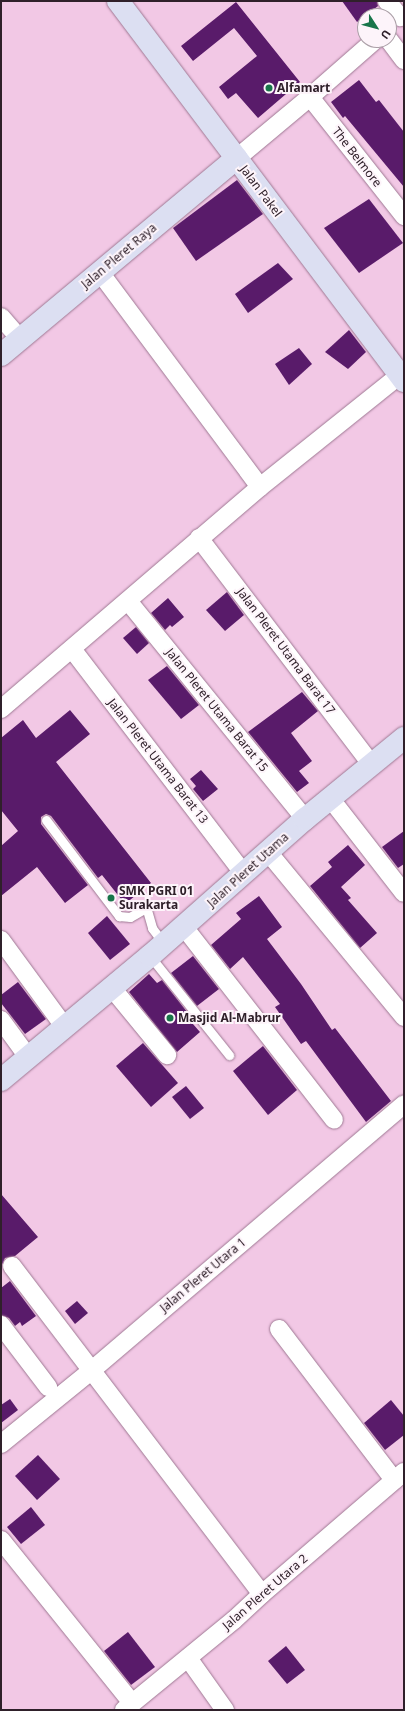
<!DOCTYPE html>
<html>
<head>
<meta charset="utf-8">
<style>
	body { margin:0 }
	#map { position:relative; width:405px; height:1711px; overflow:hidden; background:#f2c8e5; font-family:"Noto Sans",sans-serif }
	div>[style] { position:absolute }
	.building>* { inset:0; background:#591b6a }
	.roads { filter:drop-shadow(0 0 1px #9e7893) drop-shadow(0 0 1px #9e7893) }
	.lane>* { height:9px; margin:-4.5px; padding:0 4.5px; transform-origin:4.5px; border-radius:4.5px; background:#fff }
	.street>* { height:18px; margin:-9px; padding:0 9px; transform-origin:9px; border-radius:9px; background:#fff }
	.secondary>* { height:22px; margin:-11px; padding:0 11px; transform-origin:11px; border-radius:11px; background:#dcdff2 }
	.dots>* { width:11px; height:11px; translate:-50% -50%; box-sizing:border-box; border:2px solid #fdf4fa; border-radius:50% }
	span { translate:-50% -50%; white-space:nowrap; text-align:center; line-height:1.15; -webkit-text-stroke:4px #fdf4fa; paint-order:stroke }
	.poi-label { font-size:12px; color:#2f202a; font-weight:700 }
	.left { translate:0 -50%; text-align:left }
	.street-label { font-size:12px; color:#2f202a }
	.frame { position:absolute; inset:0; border:2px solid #2f202a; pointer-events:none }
	.north { position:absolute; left:357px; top:8px; width:40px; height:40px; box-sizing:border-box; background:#fdf4fa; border:1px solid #ab9fa7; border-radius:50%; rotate:126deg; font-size:11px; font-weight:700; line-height:16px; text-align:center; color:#2f202a }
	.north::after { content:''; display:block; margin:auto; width:14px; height:18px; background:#18754a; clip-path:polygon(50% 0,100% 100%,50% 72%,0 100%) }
</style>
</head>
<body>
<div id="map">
	<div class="building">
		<i style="clip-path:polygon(342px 1px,377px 1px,378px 6px,357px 22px)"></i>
		<i style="clip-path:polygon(236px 2px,300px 82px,258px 118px,236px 93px,228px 99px,219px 87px,257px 56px,234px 28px,193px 61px,181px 46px)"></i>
		<i style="clip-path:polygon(359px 80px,376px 102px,379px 100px,404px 132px,404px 187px,345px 116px,343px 118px,331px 102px)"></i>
		<i style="clip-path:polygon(237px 180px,263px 214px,196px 261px,173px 228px)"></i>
		<i style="clip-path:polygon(369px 199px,403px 243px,359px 273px,324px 228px)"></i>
		<i style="clip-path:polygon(278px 263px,293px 279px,248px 313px,235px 294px)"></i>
		<i style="clip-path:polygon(349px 330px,366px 352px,348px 369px,325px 352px)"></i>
		<i style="clip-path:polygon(299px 348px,312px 364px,289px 385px,275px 364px)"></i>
		<i style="clip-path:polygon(227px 592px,244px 615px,225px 631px,206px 610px)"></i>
		<i style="clip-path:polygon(168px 598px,184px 617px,172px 627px,170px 625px,165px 630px,151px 613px)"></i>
		<i style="clip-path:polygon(136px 627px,149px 643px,137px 654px,123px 638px)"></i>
		<i style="clip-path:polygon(167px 666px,199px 705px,181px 719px,148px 680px)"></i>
		<i style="clip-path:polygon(302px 692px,318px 711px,291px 733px,312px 761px,299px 771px,309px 783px,297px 792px,248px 732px)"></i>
		<i style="clip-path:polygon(70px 710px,90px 734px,56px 762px,151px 883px,125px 904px,102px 875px,98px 878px,51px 816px,46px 814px,41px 817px,41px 824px,88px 885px,65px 903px,37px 867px,1px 896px,1px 846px,18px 831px,1px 810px,1px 738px,23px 720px,36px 738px)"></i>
		<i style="clip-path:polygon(201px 770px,218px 789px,203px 801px,193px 789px,196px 786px,190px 779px)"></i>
		<i style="clip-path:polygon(404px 831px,404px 864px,398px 868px,382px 847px)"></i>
		<i style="clip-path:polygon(348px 845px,365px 865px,341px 887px,351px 898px,348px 900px,377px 933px,360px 948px,310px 886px,332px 867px,328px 862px)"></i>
		<i style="clip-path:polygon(259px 896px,282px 927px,267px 939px,301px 984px,332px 1030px,335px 1028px,391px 1101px,366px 1122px,306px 1041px,301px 1044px,275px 1007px,280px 1004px,243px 957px,230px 969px,211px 945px,241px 919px,236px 913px)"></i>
		<i style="clip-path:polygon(107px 916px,130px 944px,110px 960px,88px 933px)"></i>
		<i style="clip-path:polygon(193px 956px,219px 989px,197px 1006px,171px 973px)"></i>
		<i style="clip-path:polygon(149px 974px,157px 983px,162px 980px,188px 1013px,185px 1015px,200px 1032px,177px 1052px,129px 992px)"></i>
		<i style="clip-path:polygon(18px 982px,46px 1019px,25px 1034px,1px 1003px,1px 995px)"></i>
		<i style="clip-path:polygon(143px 1043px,178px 1083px,151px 1107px,116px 1066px)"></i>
		<i style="clip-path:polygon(263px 1046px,297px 1090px,268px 1115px,233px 1071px)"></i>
		<i style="clip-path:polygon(186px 1086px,204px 1108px,190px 1119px,172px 1097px)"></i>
		<i style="clip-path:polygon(1px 1194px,38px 1237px,15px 1256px,5px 1258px,1px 1267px)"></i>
		<i style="clip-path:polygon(10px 1281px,36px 1316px,22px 1326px,20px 1322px,15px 1326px,9px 1318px,1px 1315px,1px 1288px)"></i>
		<i style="clip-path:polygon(77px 1301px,88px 1313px,75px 1324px,65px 1311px)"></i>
		<i style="clip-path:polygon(10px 1399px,18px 1410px,1px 1423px,1px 1405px)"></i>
		<i style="clip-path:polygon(391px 1400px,404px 1416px,404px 1435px,385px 1450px,364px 1423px)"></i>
		<i style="clip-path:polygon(38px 1455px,60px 1479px,37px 1500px,15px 1476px)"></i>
		<i style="clip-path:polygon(31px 1507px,45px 1525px,21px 1544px,7px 1527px)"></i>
		<i style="clip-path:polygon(128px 1632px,155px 1667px,131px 1685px,104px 1651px)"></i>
		<i style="clip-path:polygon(286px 1646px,305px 1670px,287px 1684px,268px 1661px)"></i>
	</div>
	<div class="roads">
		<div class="lane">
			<i style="left:46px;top:820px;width:121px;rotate:52.8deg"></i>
			<i style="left:119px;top:916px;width:11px;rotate:5deg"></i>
			<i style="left:130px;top:917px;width:16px;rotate:-30deg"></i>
			<i style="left:144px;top:909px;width:3px;rotate:18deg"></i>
			<i style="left:147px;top:910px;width:19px;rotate:74deg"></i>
			<i style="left:152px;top:928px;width:20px;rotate:53deg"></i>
			<i style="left:150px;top:956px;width:127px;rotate:51.4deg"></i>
		</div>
		<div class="street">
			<i style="left:387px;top:1px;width:21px;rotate:51deg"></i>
			<i style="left:389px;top:40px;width:25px;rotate:53deg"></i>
			<i style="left:310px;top:97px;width:152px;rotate:51.7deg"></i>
			<i style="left:237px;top:158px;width:95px;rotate:-39.9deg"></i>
			<i style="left:310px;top:97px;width:86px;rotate:-41.2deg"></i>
			<i style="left:1px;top:317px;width:29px;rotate:49deg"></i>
			<i style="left:260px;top:487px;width:179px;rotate:-38.7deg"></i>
			<i style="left:199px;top:538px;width:285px;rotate:52.7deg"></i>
			<i style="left:128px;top:601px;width:281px;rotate:50.9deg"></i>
			<i style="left:72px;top:649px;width:283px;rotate:52.6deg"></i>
			<i style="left:1px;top:709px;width:341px;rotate:-40.6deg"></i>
			<i style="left:260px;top:487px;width:268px;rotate:-126.7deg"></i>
			<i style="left:330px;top:798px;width:120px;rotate:52.1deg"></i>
			<i style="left:268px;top:852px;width:214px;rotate:50.5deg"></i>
			<i style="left:184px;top:927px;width:244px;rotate:52.1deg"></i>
			<i style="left:1px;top:940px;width:107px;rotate:53.8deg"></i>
			<i style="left:112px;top:988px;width:87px;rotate:50.6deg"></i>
			<i style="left:1px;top:1020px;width:46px;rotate:53.9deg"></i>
			<i style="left:12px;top:1266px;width:412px;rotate:52.7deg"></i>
			<i style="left:1px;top:1325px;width:78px;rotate:52.8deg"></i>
			<i style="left:279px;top:1329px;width:190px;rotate:52.7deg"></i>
			<i style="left:1px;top:1444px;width:117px;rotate:-39.1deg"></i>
			<i style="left:92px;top:1370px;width:410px;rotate:-40.4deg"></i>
			<i style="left:1px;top:1540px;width:209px;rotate:51.2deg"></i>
			<i style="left:188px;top:1658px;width:64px;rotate:54.6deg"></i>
			<i style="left:124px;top:1710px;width:142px;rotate:-39.3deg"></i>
			<i style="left:234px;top:1620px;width:38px;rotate:-43deg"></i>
			<i style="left:262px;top:1594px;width:187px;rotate:-40.7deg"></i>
		</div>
		<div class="secondary">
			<i style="left:118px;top:1px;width:476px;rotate:53deg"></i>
			<i style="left:1px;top:355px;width:307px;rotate:-39.9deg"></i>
			<i style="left:1px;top:1080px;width:194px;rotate:-39.8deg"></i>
			<i style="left:150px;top:956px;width:207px;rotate:-41.5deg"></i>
			<i style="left:305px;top:819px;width:128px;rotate:-39.3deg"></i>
		</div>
	</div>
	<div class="dots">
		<i style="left:269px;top:88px;background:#18754a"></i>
		<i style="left:111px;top:898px;background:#18754a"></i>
		<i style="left:170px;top:1018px;background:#18754a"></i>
	</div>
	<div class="poi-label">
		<span class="left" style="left:277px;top:88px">Alfamart</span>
		<span class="left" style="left:119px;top:898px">SMK PGRI 01<br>Surakarta</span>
		<span class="left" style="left:178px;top:1018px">Masjid Al-Mabrur</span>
	</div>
	<div class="street-label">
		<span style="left:357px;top:157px;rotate:52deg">The Belmore</span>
		<span style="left:261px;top:191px;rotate:53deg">Jalan Pakel</span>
		<span style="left:119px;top:256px;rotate:-40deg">Jalan Pleret Raya</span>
		<span style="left:286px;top:651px;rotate:53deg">Jalan Pleret Utama Barat 17</span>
		<span style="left:217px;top:710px;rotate:51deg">Jalan Pleret Utama Barat 15</span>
		<span style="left:158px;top:761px;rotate:52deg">Jalan Pleret Utama Barat 13</span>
		<span style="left:248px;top:870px;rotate:-42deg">Jalan Pleret Utama</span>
		<span style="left:203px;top:1275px;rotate:-40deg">Jalan Pleret Utara 1</span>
		<span style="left:265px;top:1592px;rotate:-41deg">Jalan Pleret Utara 2</span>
	</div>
	<div class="frame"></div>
	<div class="north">U</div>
</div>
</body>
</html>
